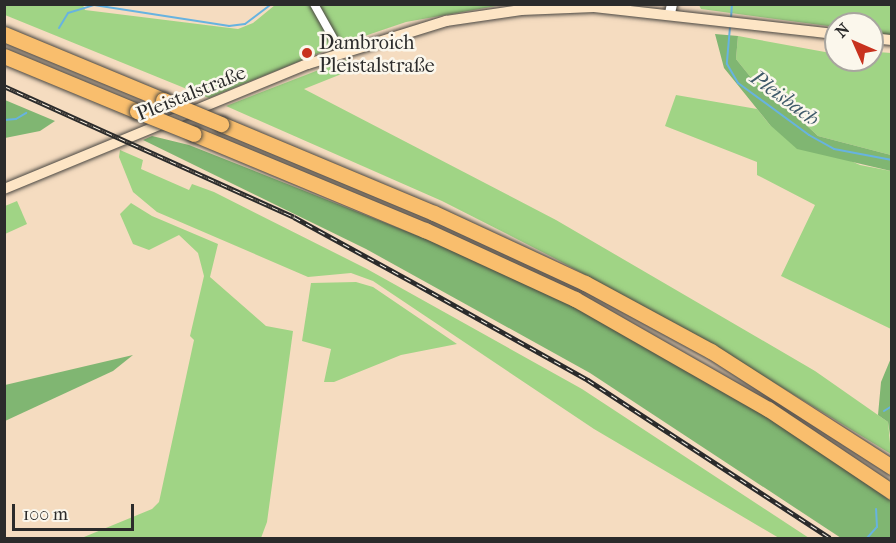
<!DOCTYPE html>
<html>
<head>
<meta charset="utf-8">
<style>
	body { margin:0 }
	#map { position:relative; width:896px; height:543px; overflow:hidden; background:#f5dcc0; font-family:"IM FELL French Canon",serif }
	div>[style] { position:absolute }
	.green>* { inset:0; background:#a0d485 }
	.forest>* { inset:0; background:#80b672 }
	.stream>* { height:2px; margin:-1px; padding:0 1px; transform-origin:1px; border-radius:1px; background:#67b3e0 }
	.roads { filter:drop-shadow(0 0 2px #494641) drop-shadow(0 0 2px #494641) }
	.minor>* { height:8px; margin:-4px; padding:0 4px; transform-origin:4px; border-radius:4px; background:#fff }
	.tertiary>* { height:10px; margin:-5px; padding:0 5px; transform-origin:5px; border-radius:5px; background:#fff }
	.secondary>* { height:10px; margin:-5px; padding:0 5px; transform-origin:5px; border-radius:5px; background:#fde5c5 }
	.motorway>* { height:15px; margin:-7.5px; padding:0 7.5px; transform-origin:7.5px; border-radius:7.5px; background:#f9be6d }
	.rail>* { height:4.5px; margin-top:-2.25px; transform-origin:0; background:repeating-linear-gradient(90deg,#fbf7ec 0 7px,#2b2b2b 0 14px); box-sizing:border-box; border-block:2px solid #2b2b2b }
	.bridges { filter:drop-shadow(0 0 2px #494641) drop-shadow(0 0 2px #494641) }
	.motorway-bridge>* { height:15px; margin:-7.5px; padding:0 7.5px; transform-origin:7.5px; border-radius:7.5px; background:#f9be6d }
	.dots>* { width:16px; height:16px; translate:-50% -50%; box-sizing:border-box; border:3px solid #fbf7ec; border-radius:50% }
	span { translate:-50% -50%; white-space:nowrap; text-align:center; line-height:1.15; -webkit-text-stroke:5px #fbf7ec; paint-order:stroke }
	.poi-label { font-size:20px; color:#2b2b2b }
	.left { translate:0 -50%; text-align:left }
	.street-label { font-size:20px; color:#2b2b2b }
	.water-label { font-size:21px; color:#405b6a; font-style:italic }
	.frame { position:absolute; inset:0; border:6px solid #2b2b2b; pointer-events:none }
	.north { position:absolute; left:824px; top:12px; width:60px; height:60px; box-sizing:border-box; background:#fbf7ec; border:2px solid #a8a59f; border-radius:50%; rotate:315deg; font-size:16px; font-weight:700; line-height:24px; text-align:center; color:#2b2b2b }
	.north::after { content:''; display:block; margin:auto; width:21px; height:27px; background:#c8321e; clip-path:polygon(50% 0,100% 100%,50% 72%,0 100%) }
	.scale { position:absolute; left:12px; top:504px; width:122px; height:27px; box-sizing:border-box; border:3px solid #2b2b2b; border-top:0; padding-left:8px; font-size:18px; line-height:21px; white-space:nowrap; color:#2b2b2b; -webkit-text-stroke:4px #fbf7ec; paint-order:stroke }
</style>
</head>
<body>
<div id="map">
	<div class="green">
		<i style="clip-path:polygon(4px 5px,83px 5px,85px 10px,238px 29px,253px 23px,275px 5px,502px 5px,406px 22px,344px 43px,209px 98px,5px 15px)"></i>
		<i style="clip-path:polygon(699px 5px,891px 5px,891px 35px,872px 32px,872px 24px,836px 24px,836px 27px,701px 9px)"></i>
		<i style="clip-path:polygon(738px 36px,836px 54px,836px 60px,876px 61px,878px 52px,891px 53px,891px 155px,818px 136px,774px 95px,757px 85px,736px 59px)"></i>
		<i style="clip-path:polygon(347px 59px,354px 69px,304px 89px,556px 220px,815px 371px,888px 422px,891px 454px,691px 332px,554px 258px,442px 201px,226px 106px)"></i>
		<i style="clip-path:polygon(676px 95px,757px 109px,770px 125px,860px 165px,891px 171px,891px 329px,781px 276px,815px 205px,757px 175px,757px 162px,665px 126px)"></i>
		<i style="clip-path:polygon(120px 150px,143px 160px,141px 169px,189px 190px,192px 184px,214px 192px,367px 269px,582px 389px,809px 538px,779px 538px,594px 429px,373px 281px,351px 273px,308px 277px,157px 212px,133px 192px,119px 157px)"></i>
		<i style="clip-path:polygon(17px 201px,27px 224px,5px 234px,5px 206px)"></i>
		<i style="clip-path:polygon(131px 203px,152px 216px,218px 244px,210px 277px,266px 326px,293px 331px,267px 522px,261px 538px,84px 537px,152px 509px,159px 502px,194px 340px,190px 336px,204px 276px,198px 253px,179px 235px,149px 250px,133px 244px,120px 214px)"></i>
		<i style="clip-path:polygon(356px 282px,373px 287px,457px 344px,401px 355px,334px 382px,324px 382px,331px 349px,302px 341px,311px 283px)"></i>
	</div>
	<div class="forest">
		<i style="clip-path:polygon(715px 34px,738px 36px,736px 59px,757px 85px,774px 95px,818px 136px,891px 155px,891px 171px,797px 149px,770px 125px,724px 68px)"></i>
		<i style="clip-path:polygon(5px 100px,55px 121px,40px 131px,5px 138px)"></i>
		<i style="clip-path:polygon(152px 136px,189px 145px,481px 261px,631px 333px,781px 425px,891px 501px,891px 538px,841px 538px,590px 373px,366px 249px,143px 140px)"></i>
		<i style="clip-path:polygon(133px 355px,113px 371px,5px 421px,5px 385px)"></i>
		<i style="clip-path:polygon(891px 358px,891px 442px,888px 422px,878px 415px,881px 382px)"></i>
	</div>
	<div class="stream">
		<i style="left:731px;top:18px;width:14px;rotate:-86deg"></i>
		<i style="left:730px;top:27px;width:37px;rotate:95deg"></i>
		<i style="left:727px;top:64px;width:22px;rotate:60deg"></i>
		<i style="left:738px;top:83px;width:88px;rotate:36.2deg"></i>
		<i style="left:809px;top:135px;width:29px;rotate:29deg"></i>
		<i style="left:834px;top:149px;width:59px;rotate:10.7deg"></i>
		<i style="left:59px;top:28px;width:17px;rotate:-59deg"></i>
		<i style="left:68px;top:13px;width:27px;rotate:-17deg"></i>
		<i style="left:94px;top:5px;width:137px;rotate:8.8deg"></i>
		<i style="left:229px;top:26px;width:16px;rotate:-7deg"></i>
		<i style="left:245px;top:24px;width:34px;rotate:-37deg"></i>
		<i style="left:4px;top:120px;width:12px;rotate:-5deg"></i>
		<i style="left:16px;top:119px;width:12px;rotate:-31deg"></i>
		<i style="left:884px;top:411px;width:9px;rotate:-32deg"></i>
		<i style="left:867px;top:538px;width:15px;rotate:-48deg"></i>
		<i style="left:877px;top:527px;width:18px;rotate:-93deg"></i>
	</div>
	<div class="roads">
		<div class="minor">
			<i style="left:314px;top:4px;width:55px;rotate:60.6deg"></i>
		</div>
		<div class="tertiary">
			<i style="left:670px;top:13px;width:9px;rotate:-77deg"></i>
		</div>
		<div class="secondary">
			<i style="left:872px;top:38px;width:20px;rotate:6deg"></i>
			<i style="left:4px;top:189px;width:329px;rotate:-22.4deg"></i>
			<i style="left:308px;top:64px;width:145px;rotate:-17.3deg"></i>
			<i style="left:446px;top:21px;width:76px;rotate:-8.3deg"></i>
			<i style="left:521px;top:10px;width:73px;rotate:-2.4deg"></i>
			<i style="left:594px;top:7px;width:244px;rotate:6.4deg"></i>
		</div>
		<div class="motorway">
			<i style="left:4px;top:34px;width:172px;rotate:22.5deg"></i>
			<i style="left:4px;top:56px;width:144px;rotate:22.5deg"></i>
			<i style="left:221px;top:124px;width:231px;rotate:22.7deg"></i>
			<i style="left:434px;top:213px;width:166px;rotate:24.9deg"></i>
			<i style="left:585px;top:283px;width:143px;rotate:28.4deg"></i>
			<i style="left:711px;top:351px;width:215px;rotate:32.7deg"></i>
			<i style="left:194px;top:134px;width:250px;rotate:22.6deg"></i>
			<i style="left:425px;top:230px;width:165px;rotate:24.7deg"></i>
			<i style="left:575px;top:299px;width:222px;rotate:29.7deg"></i>
			<i style="left:768px;top:409px;width:149px;rotate:33.8deg"></i>
		</div>
	</div>
	<div class="rail">
		<i style="left:4px;top:86px;width:318px;rotate:24.3deg"></i>
		<i style="left:294px;top:217px;width:144px;rotate:28.7deg"></i>
		<i style="left:420px;top:286px;width:193px;rotate:29.2deg"></i>
		<i style="left:588px;top:380px;width:289px;rotate:33.1deg"></i>
	</div>
	<div class="bridges">
		<div class="motorway-bridge">
			<i style="left:163px;top:100px;width:63px;rotate:22.5deg"></i>
			<i style="left:137px;top:111px;width:61px;rotate:22deg"></i>
		</div>
	</div>
	<div class="dots">
		<i style="left:307px;top:53px;background:#c8321e"></i>
	</div>
	<div class="poi-label">
		<span class="left" style="left:319px;top:54px">Dambroich<br>Pleistalstraße</span>
	</div>
	<div class="street-label">
		<span style="left:191px;top:93px;rotate:-22deg">Pleistalstraße</span>
	</div>
	<div class="water-label">
		<span style="left:785px;top:98px;rotate:36deg">Pleisbach</span>
	</div>
	<div class="frame"></div>
	<div class="north">N</div>
	<div class="scale">100 m</div>
</div>
</body>
</html>
